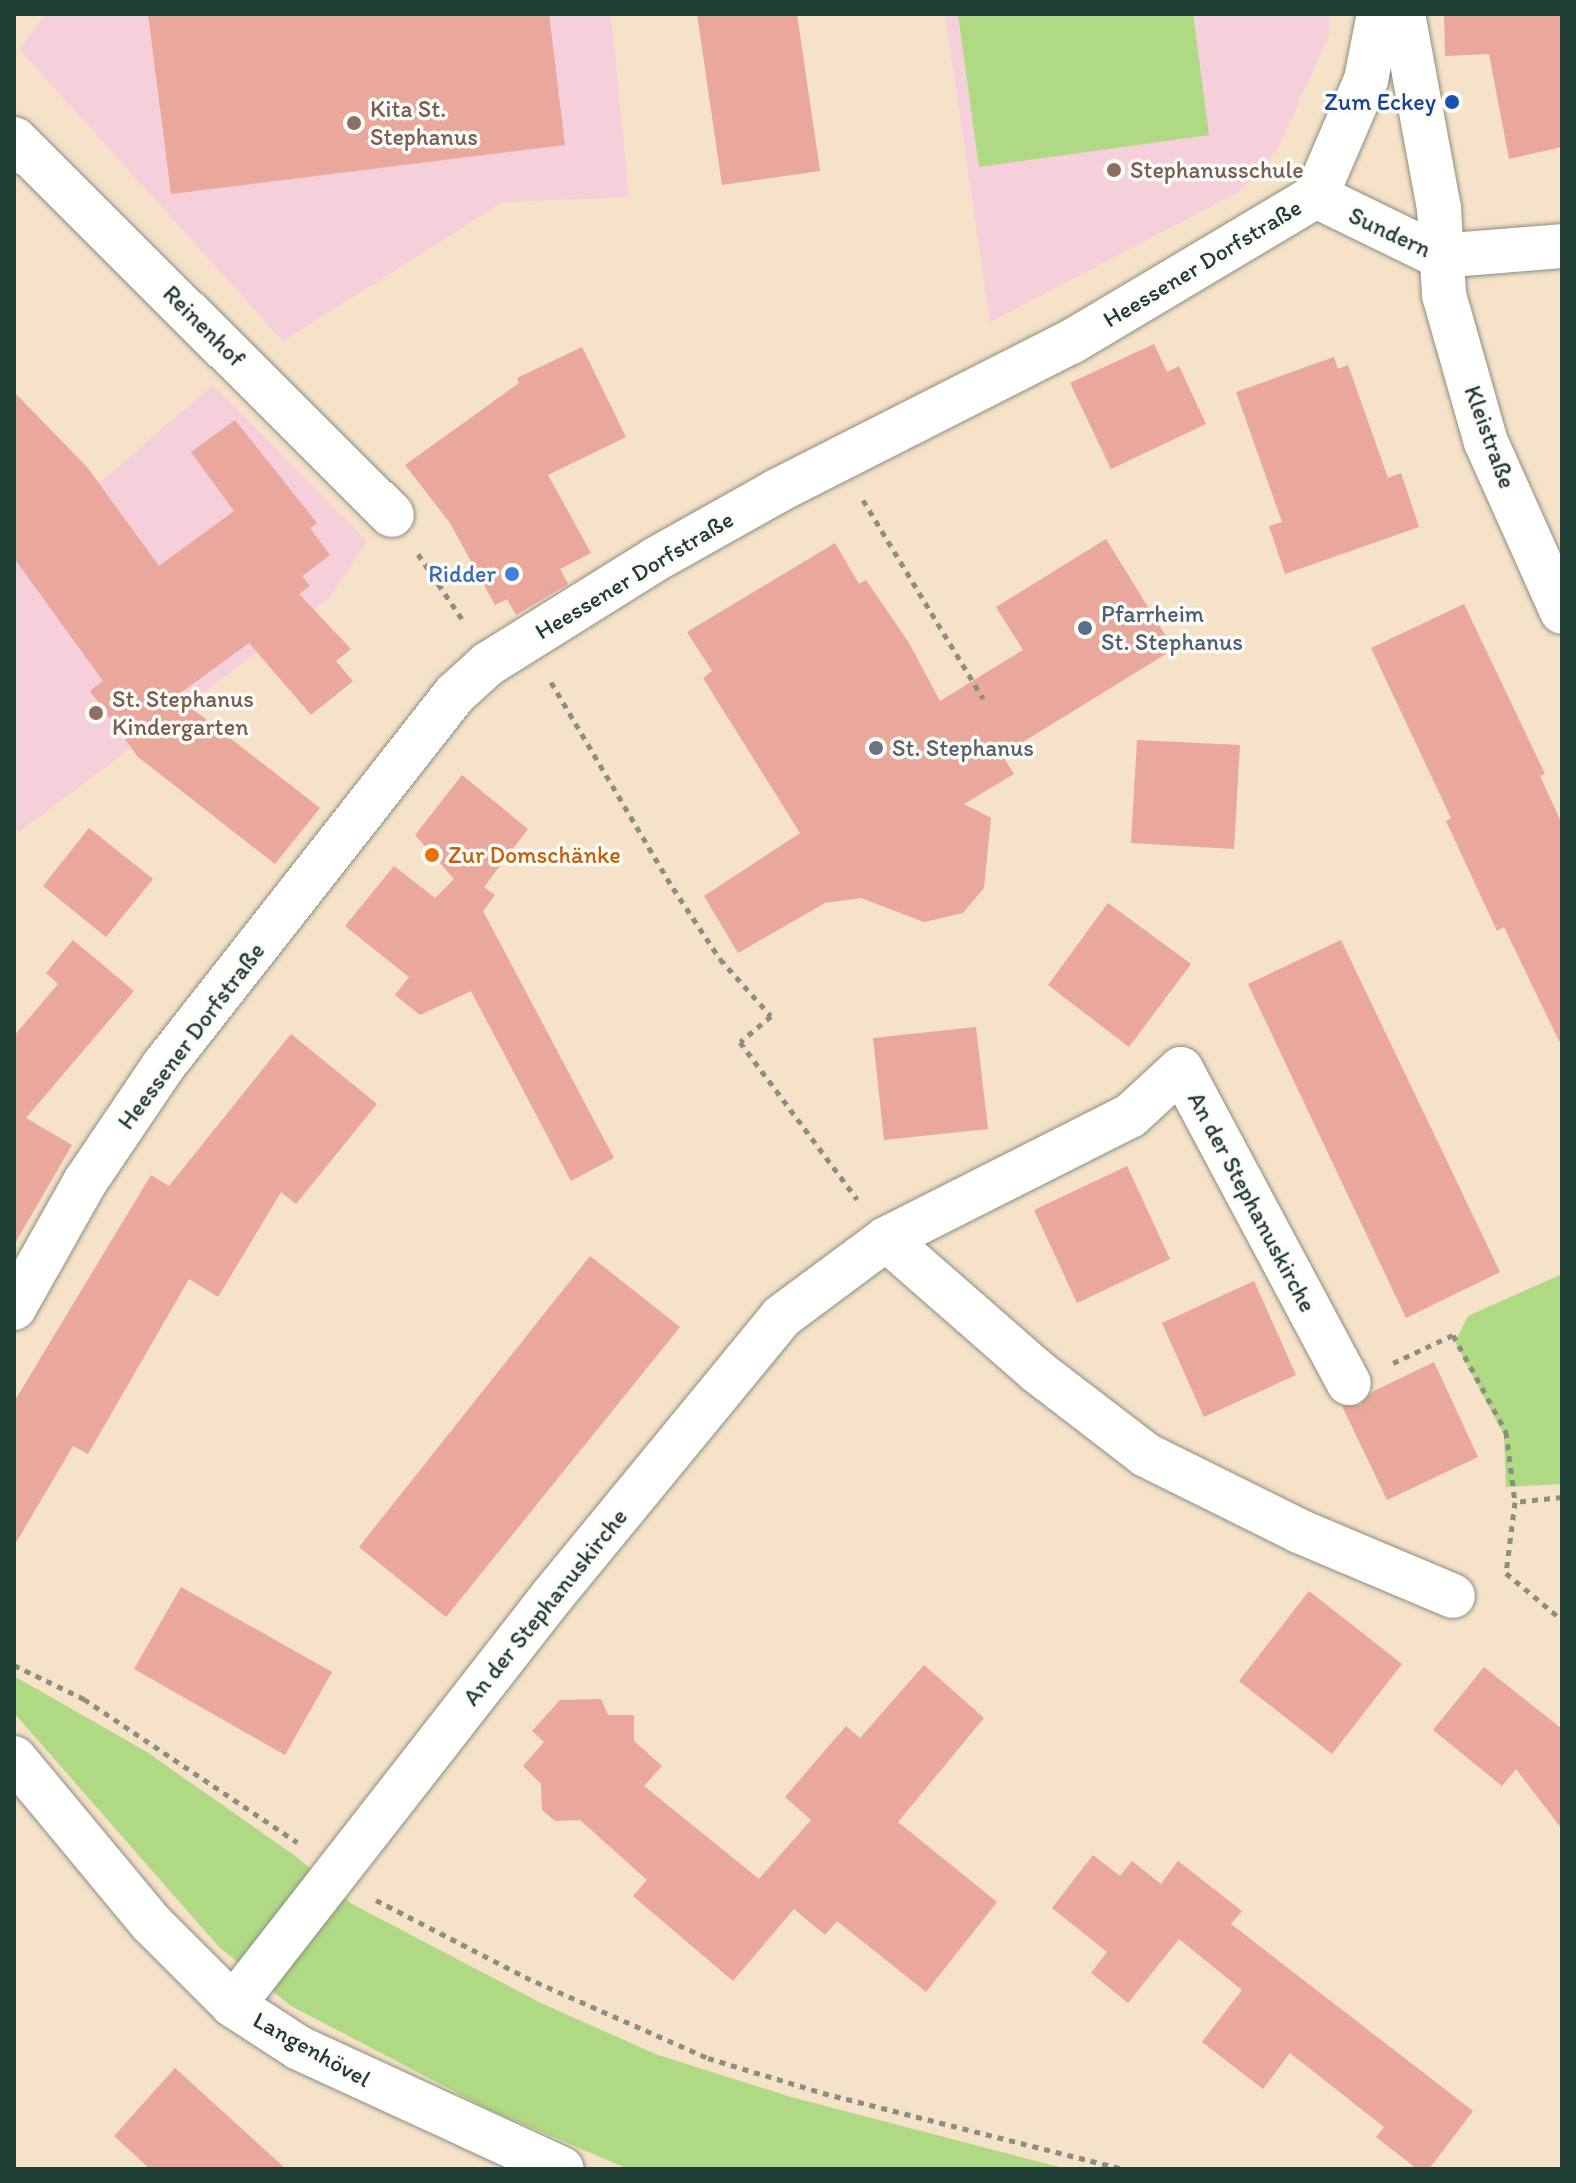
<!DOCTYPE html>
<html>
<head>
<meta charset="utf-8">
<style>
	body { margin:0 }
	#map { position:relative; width:1576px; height:2183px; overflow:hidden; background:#f6e1c9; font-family:Itim,sans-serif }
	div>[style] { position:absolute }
	.built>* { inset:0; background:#f5cfda }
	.green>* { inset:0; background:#b0d984 }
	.building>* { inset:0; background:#eaa79c }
	.path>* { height:5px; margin-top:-2.5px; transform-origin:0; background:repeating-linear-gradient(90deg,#8a8f7e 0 6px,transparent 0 12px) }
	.roads { filter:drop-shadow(0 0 2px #8a8f7e) drop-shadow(0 0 2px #8a8f7e) }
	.minor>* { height:44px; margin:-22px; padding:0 22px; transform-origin:22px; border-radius:22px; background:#fff }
	.dots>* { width:22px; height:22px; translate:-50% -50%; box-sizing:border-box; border:4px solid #fdfcf7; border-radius:50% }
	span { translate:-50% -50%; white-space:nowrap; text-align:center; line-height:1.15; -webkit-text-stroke:7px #fdfcf7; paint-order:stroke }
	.transit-label { font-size:24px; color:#164399 }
	.right { translate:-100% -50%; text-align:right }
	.education-label { font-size:24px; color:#785e54 }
	.left { translate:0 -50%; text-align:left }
	.street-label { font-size:24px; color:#1f3d34 }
	.shop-label { font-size:24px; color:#366cbe }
	.service-label { font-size:24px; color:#4e5e75 }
	.worship-label { font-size:24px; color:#5b616d }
	.food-label { font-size:24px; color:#c56008 }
	.frame { position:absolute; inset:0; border:16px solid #1f3d34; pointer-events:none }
</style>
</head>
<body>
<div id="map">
	<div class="built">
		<i style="clip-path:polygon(46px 14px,611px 14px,629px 197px,503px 202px,283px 341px,19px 49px)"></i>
		<i style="clip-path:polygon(945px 14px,1330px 14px,1329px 35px,1277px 150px,1242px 190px,990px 322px)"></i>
		<i style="clip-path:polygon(213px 385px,367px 542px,329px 598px,19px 832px,14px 827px,14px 557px)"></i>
	</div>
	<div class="green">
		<i style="clip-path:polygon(958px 14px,1193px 14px,1209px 135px,979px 167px)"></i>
		<i style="clip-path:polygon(1562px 1274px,1562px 1484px,1506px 1487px,1504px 1435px,1455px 1342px,1468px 1316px)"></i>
		<i style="clip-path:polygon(14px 1676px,147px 1752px,298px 1858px,352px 1904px,541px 2003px,658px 2055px,791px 2097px,1067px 2169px,628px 2169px,488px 2109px,291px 2006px,219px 1947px,14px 1713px)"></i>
	</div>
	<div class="building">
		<i style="clip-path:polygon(148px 14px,549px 14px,565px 145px,171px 194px)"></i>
		<i style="clip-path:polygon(697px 14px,797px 14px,820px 171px,722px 185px)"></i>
		<i style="clip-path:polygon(1444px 14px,1562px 14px,1562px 147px,1509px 159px,1489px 54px,1445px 56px)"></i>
		<i style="clip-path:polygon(1154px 344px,1167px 372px,1179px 366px,1206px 424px,1111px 469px,1070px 383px)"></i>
		<i style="clip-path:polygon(582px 347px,626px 437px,548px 475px,591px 553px,560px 569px,568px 584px,516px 615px,507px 599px,495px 605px,450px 523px,405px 465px,519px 383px,517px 378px)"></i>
		<i style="clip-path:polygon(1334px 357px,1338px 369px,1348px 365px,1388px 478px,1401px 473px,1419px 527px,1285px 574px,1269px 526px,1282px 522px,1236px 392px)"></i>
		<i style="clip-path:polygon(14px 392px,87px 467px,159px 566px,234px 511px,191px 452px,235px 420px,317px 523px,310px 528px,330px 555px,302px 576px,310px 586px,299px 594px,351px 649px,336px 661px,353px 681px,311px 715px,249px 643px,176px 696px,320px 808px,275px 864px,138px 757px,90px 691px,103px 681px,14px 558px)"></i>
		<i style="clip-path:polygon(1106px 539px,1174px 649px,1002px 755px,1014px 774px,964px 804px,991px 818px,984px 888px,963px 913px,924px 922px,861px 898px,825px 903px,738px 953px,704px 896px,800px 833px,703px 678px,712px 671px,687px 632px,835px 543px,859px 584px,866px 580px,909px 643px,940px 701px,1023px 650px,996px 607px)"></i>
		<i style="clip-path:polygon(1464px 604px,1545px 774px,1540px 776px,1562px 824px,1562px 1047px,1504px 927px,1497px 931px,1446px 821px,1451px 818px,1371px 648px)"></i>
		<i style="clip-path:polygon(1137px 740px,1240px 745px,1234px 849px,1131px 843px)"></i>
		<i style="clip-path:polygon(462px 775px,528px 829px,484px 887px,495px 895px,483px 911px,614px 1158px,571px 1181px,471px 991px,420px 1015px,395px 995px,409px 977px,345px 926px,394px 866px,435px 898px,454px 879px,415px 835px)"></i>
		<i style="clip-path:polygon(89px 828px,153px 879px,106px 937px,43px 886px)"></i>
		<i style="clip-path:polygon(1108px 903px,1191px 964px,1129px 1047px,1048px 985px)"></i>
		<i style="clip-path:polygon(73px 940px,134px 991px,26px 1118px,72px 1145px,14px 1245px,14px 1036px,58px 984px,46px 973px)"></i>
		<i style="clip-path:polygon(1341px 940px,1500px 1272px,1406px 1318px,1248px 984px)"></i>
		<i style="clip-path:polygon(976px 1027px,988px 1129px,884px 1140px,873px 1038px)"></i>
		<i style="clip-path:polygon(291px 1034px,377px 1104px,296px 1204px,281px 1192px,218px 1297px,189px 1279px,88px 1454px,73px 1446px,14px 1546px,14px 1402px,151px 1175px,169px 1186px)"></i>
		<i style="clip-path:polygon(1127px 1166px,1170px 1259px,1077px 1303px,1034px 1210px)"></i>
		<i style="clip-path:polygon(590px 1256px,680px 1327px,446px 1617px,359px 1547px)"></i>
		<i style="clip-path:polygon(1254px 1281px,1296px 1375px,1204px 1417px,1162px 1323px)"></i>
		<i style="clip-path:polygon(1434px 1362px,1478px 1457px,1387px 1500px,1342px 1406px,1360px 1405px,1372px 1392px)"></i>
		<i style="clip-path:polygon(181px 1587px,332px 1672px,285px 1755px,134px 1669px)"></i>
		<i style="clip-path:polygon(1309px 1591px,1402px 1664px,1332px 1754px,1239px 1681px)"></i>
		<i style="clip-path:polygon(924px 1665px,984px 1718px,898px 1822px,997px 1902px,926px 1992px,837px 1921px,825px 1935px,794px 1909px,733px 1981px,633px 1896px,647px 1880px,580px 1820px,555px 1821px,542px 1810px,541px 1784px,523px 1766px,544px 1742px,532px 1731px,560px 1700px,601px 1699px,608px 1715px,634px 1715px,634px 1741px,662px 1766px,644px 1786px,759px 1879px,811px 1820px,785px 1797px,846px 1726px,860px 1738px)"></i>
		<i style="clip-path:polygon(1484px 1667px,1562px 1729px,1562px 1829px,1516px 1769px,1502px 1786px,1433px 1730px)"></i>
		<i style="clip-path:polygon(1093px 1855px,1120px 1876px,1132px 1861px,1161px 1884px,1178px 1861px,1242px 1911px,1231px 1924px,1473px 2111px,1429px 2169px,1417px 2169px,1376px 2137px,1384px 2127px,1290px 2053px,1263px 2089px,1202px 2042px,1242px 1990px,1179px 1939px,1128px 2003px,1091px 1973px,1107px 1952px,1052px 1908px)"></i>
		<i style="clip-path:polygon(175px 2068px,286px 2169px,150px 2169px,114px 2136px)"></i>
	</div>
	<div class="path">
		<i style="left:863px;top:500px;width:232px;rotate:58.8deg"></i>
		<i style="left:418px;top:554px;width:82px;rotate:55.9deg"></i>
		<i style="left:551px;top:682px;width:239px;rotate:59.4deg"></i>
		<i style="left:673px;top:888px;width:85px;rotate:56.5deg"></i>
		<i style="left:720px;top:959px;width:76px;rotate:48.2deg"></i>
		<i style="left:771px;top:1016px;width:40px;rotate:140deg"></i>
		<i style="left:740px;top:1042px;width:196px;rotate:53.3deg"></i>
		<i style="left:1393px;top:1363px;width:66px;rotate:-25deg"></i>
		<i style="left:1453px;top:1335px;width:111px;rotate:61.3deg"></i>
		<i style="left:1506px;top:1432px;width:71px;rotate:82.7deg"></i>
		<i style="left:1562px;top:1497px;width:47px;rotate:173.9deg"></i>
		<i style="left:1515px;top:1502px;width:72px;rotate:97.2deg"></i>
		<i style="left:1506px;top:1573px;width:73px;rotate:40deg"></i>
		<i style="left:14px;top:1665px;width:78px;rotate:25.9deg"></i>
		<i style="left:84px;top:1699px;width:257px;rotate:33.9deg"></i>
		<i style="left:376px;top:1900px;width:168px;rotate:27.3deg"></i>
		<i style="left:525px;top:1977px;width:200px;rotate:23.9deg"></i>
		<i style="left:708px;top:2058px;width:120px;rotate:16.9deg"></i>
		<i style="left:823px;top:2093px;width:310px;rotate:14.2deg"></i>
	</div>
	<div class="roads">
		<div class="minor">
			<i style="left:1403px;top:14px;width:197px;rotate:79.5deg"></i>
			<i style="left:1439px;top:208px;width:87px;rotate:86.7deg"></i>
			<i style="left:1444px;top:295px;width:153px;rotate:74.1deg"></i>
			<i style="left:1486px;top:442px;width:186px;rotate:65.9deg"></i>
			<i style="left:14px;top:139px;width:533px;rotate:44.85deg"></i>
			<i style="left:1316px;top:196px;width:137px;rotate:26deg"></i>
			<i style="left:1439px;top:256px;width:123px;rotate:-4.6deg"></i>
			<i style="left:886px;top:1239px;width:273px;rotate:-26.8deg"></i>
			<i style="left:1130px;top:1116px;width:69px;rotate:-42.7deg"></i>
			<i style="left:1181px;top:1069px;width:356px;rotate:61.9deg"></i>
			<i style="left:14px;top:1308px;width:145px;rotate:-60.6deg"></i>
			<i style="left:85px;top:1182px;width:141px;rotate:-56deg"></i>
			<i style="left:164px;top:1065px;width:472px;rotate:-51.9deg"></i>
			<i style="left:455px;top:694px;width:45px;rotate:-42.3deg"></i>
			<i style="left:488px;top:664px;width:198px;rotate:-32deg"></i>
			<i style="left:656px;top:559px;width:139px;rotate:-29.3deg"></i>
			<i style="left:777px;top:491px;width:330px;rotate:-26.9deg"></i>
			<i style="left:1071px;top:342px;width:285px;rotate:-30.8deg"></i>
			<i style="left:1316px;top:196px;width:126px;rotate:-66.7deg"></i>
			<i style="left:1366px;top:80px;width:67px;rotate:-78.9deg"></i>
			<i style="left:14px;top:1758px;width:214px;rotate:50.3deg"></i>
			<i style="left:151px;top:1923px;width:116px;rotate:45deg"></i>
			<i style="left:233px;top:2005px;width:79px;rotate:33.1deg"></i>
			<i style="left:299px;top:2048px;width:289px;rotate:24.7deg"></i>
			<i style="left:233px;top:2005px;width:520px;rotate:-52.03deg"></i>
			<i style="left:553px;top:1595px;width:360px;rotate:-50.6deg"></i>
			<i style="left:781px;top:1317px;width:131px;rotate:-36.6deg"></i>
			<i style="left:886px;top:1239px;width:202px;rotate:41.2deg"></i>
			<i style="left:1038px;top:1372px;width:136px;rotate:37.5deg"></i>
			<i style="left:1146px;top:1455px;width:171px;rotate:26.4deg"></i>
			<i style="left:1299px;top:1531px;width:167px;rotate:22.9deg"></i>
		</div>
	</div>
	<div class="dots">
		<i style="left:1452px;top:102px;background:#1a4fb4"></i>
		<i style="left:354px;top:123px;background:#8d6e63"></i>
		<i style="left:1114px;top:170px;background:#8d6e63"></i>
		<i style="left:512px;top:574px;background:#3f7fe0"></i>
		<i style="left:1085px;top:628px;background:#5c6f8a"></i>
		<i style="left:96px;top:713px;background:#8d6e63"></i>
		<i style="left:876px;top:748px;background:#6b7280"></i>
		<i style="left:432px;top:855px;background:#e8710a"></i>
	</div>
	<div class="transit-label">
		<span class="right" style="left:1436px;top:102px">Zum Eckey</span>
	</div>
	<div class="education-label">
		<span class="left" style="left:370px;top:123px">Kita St.<br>Stephanus</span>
		<span class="left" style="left:1130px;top:170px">Stephanusschule</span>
		<span class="left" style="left:112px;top:713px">St. Stephanus<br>Kindergarten</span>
	</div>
	<div class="street-label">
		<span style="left:1390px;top:232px;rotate:25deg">Sundern</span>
		<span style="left:1202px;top:263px;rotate:-31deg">Heessener Dorfstraße</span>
		<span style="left:204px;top:326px;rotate:45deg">Reinenhof</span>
		<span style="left:1490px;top:437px;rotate:70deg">Kleistraße</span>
		<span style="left:634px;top:575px;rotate:-31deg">Heessener Dorfstraße</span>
		<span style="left:191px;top:1036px;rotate:-53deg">Heessener Dorfstraße</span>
		<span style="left:1252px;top:1202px;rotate:62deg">An der Stephanuskirche</span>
		<span style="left:545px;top:1607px;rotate:-51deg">An der Stephanuskirche</span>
		<span style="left:312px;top:2049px;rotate:29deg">Langenhövel</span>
	</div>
	<div class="shop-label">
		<span class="right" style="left:496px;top:574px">Ridder</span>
	</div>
	<div class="service-label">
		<span class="left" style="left:1101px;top:628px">Pfarrheim<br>St. Stephanus</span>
	</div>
	<div class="worship-label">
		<span class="left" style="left:892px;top:748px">St. Stephanus</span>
	</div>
	<div class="food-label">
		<span class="left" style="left:448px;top:855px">Zur Domschänke</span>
	</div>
	<div class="frame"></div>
</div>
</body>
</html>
